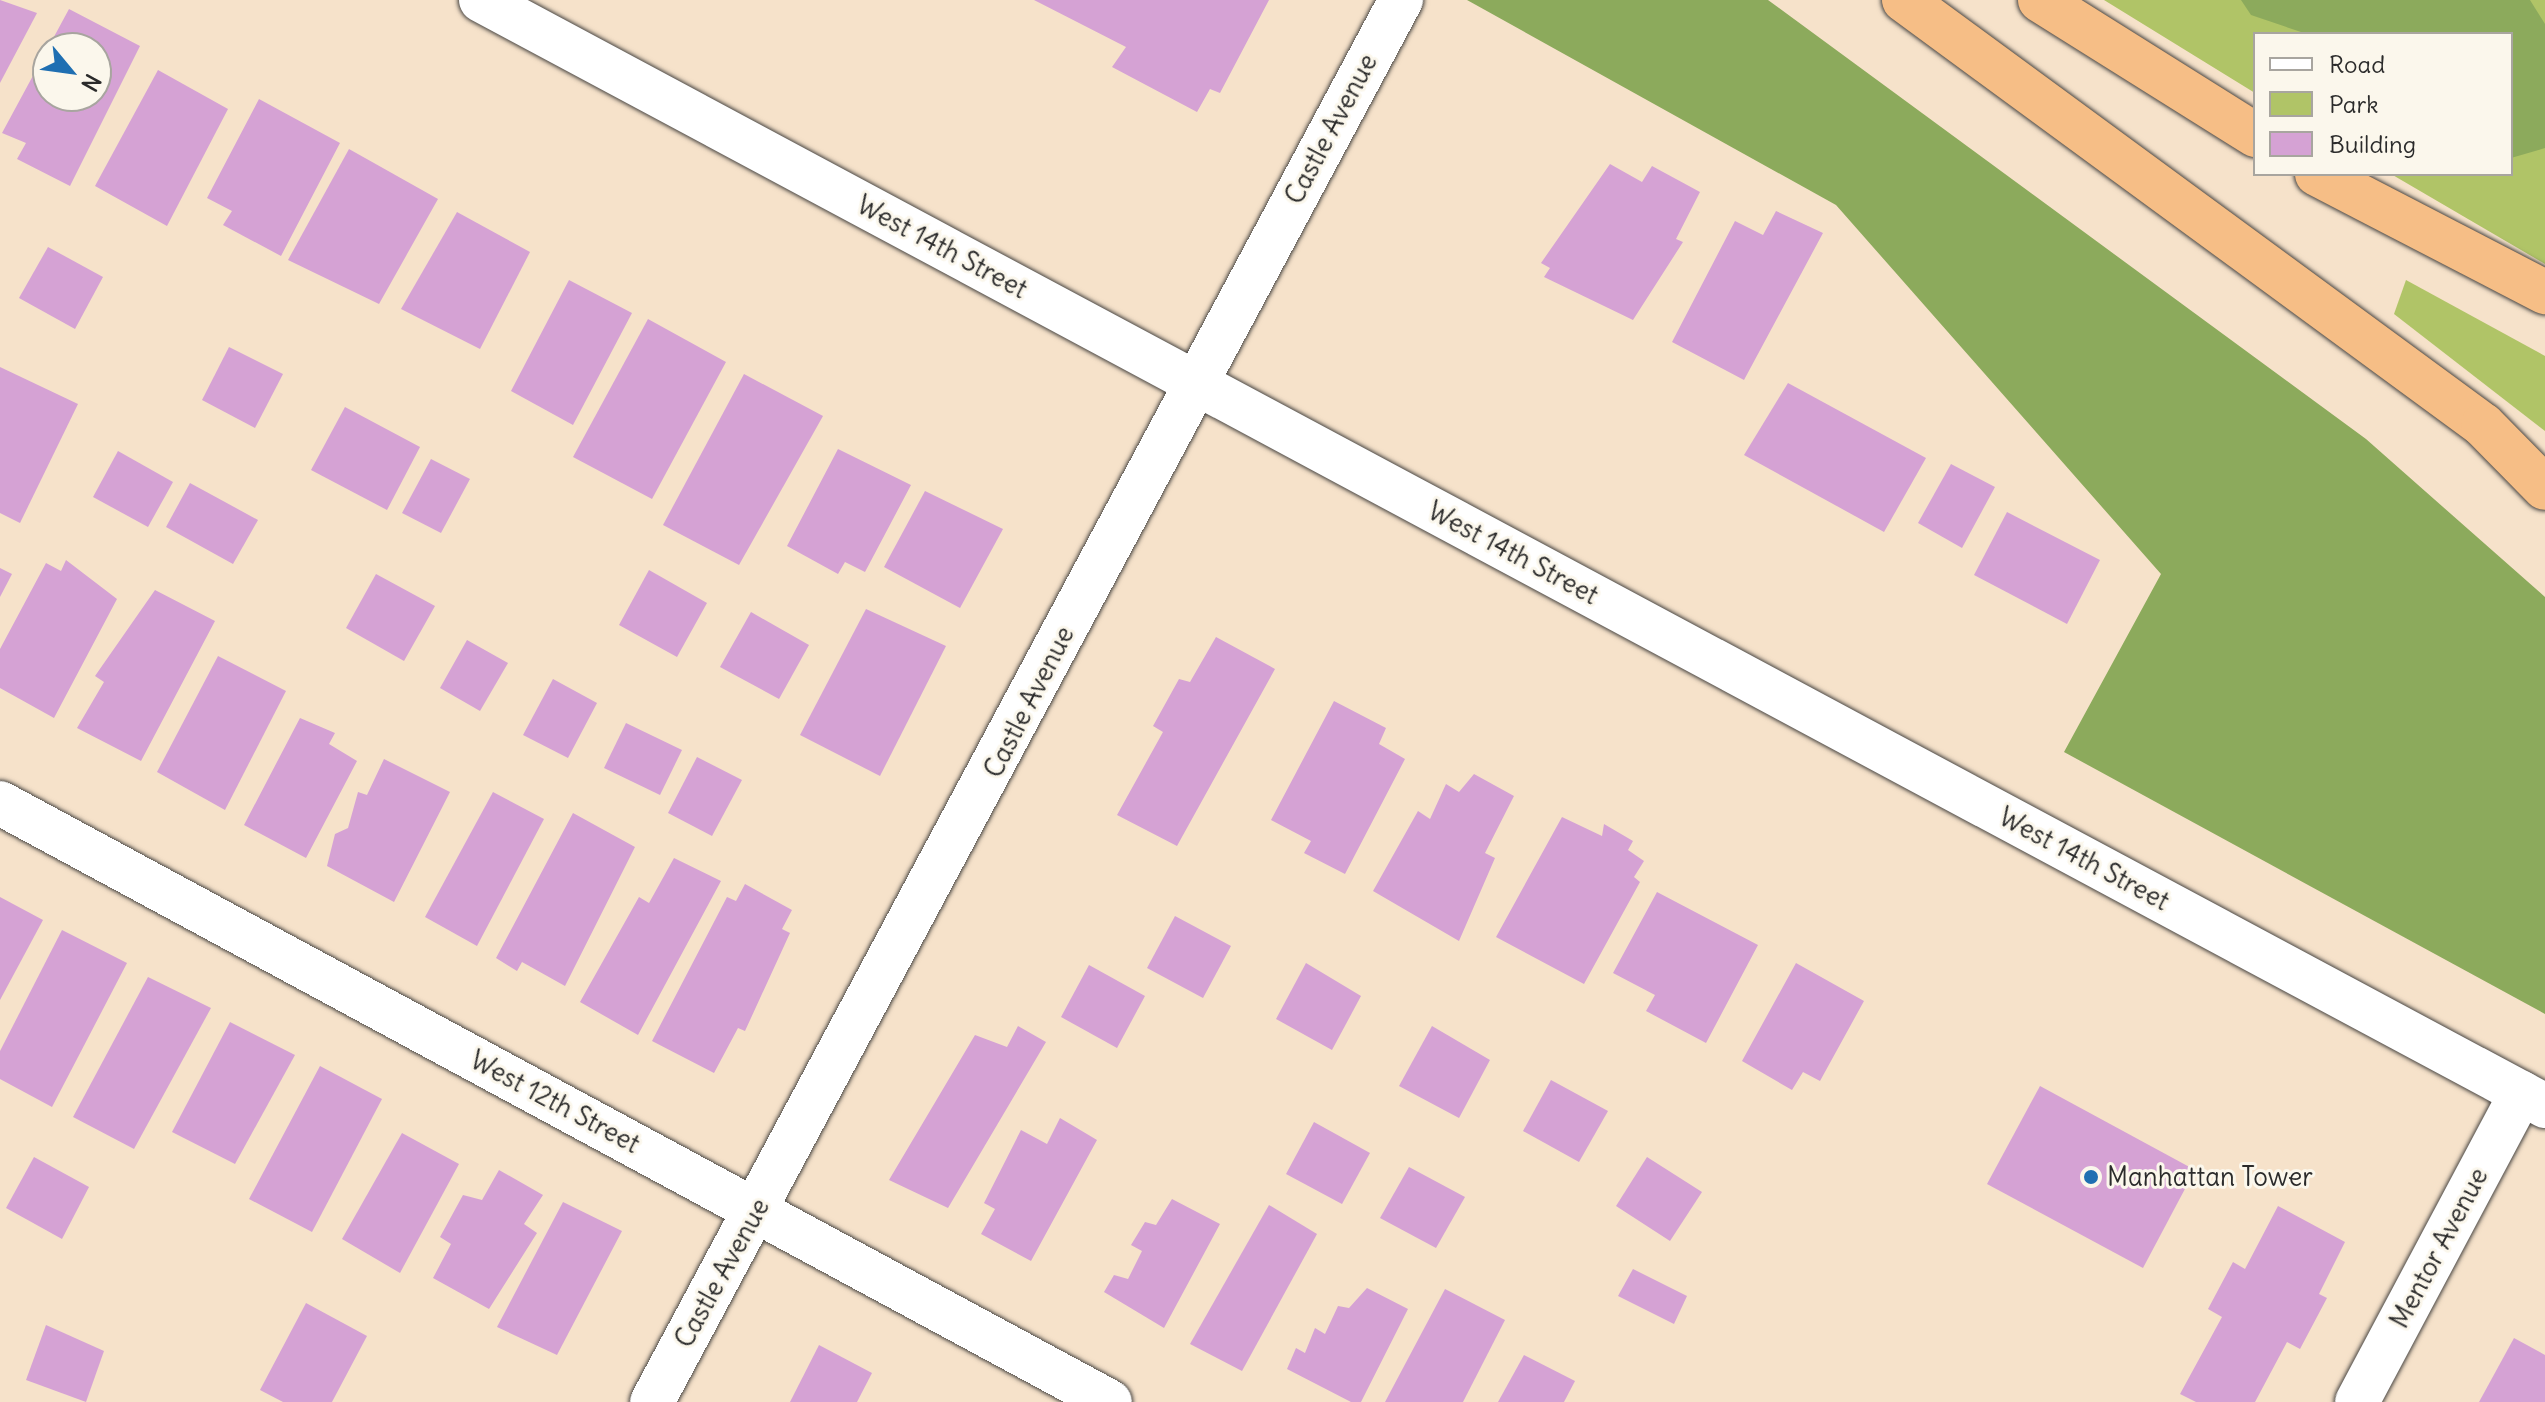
<!DOCTYPE html>
<html>
<head>
<meta charset="utf-8">
<style>
	body { margin:0 }
	#map { position:relative; width:2545px; height:1402px; overflow:hidden; background:#f6e2ca; font-family:Delius,sans-serif }
	div>[style] { position:absolute }
	.green>* { inset:0; background:#b0c467 }
	.forest>* { inset:0; background:#8caa5c }
	.building>* { inset:0; background:#d5a2d4 }
	.roads { filter:drop-shadow(0 0 2px #494643) drop-shadow(0 0 2px #494643) }
	.minor>* { height:44px; margin:-22px; padding:0 22px; transform-origin:22px; border-radius:22px; background:#fff }
	.highway>* { height:44px; margin:-22px; padding:0 22px; transform-origin:22px; border-radius:22px; background:#f6be86 }
	.dots>* { width:22px; height:22px; translate:-50% -50%; box-sizing:border-box; border:4px solid #fbf7ec; border-radius:50% }
	span { translate:-50% -50%; white-space:nowrap; text-align:center; line-height:1.15; -webkit-text-stroke:6px #fbf7ec; paint-order:stroke }
	.street-label { font-size:26px; color:#2b2b2b }
	.poi-label { font-size:26px; color:#2b2b2b }
	.left { translate:0 -50%; text-align:left }
	.legend { position:absolute; left:2253px; top:32px; width:260px; height:144px; box-sizing:border-box; background:#fbf7ec; border:2px solid #a8a59f; margin:0; padding:10px 14px; list-style:none; font-size:24px; color:#2b2b2b }
	.legend li { display:flex; align-items:center; gap:16px; height:40px }
	.legend b { width:40px; border:2px solid #a8a59f }
	.north { position:absolute; left:32px; top:32px; width:80px; height:80px; box-sizing:border-box; background:#fbf7ec; border:2px solid #a8a59f; border-radius:50%; rotate:119deg; font-size:22px; font-weight:700; line-height:32px; text-align:center; color:#2b2b2b }
	.north::after { content:''; display:block; margin:auto; width:28px; height:36px; background:#1f6fb2; clip-path:polygon(50% 0,100% 100%,50% 72%,0 100%) }
</style>
</head>
<body>
<div id="map">
	<div class="green">
		<i style="clip-path:polygon(2104px 0,2545px 0,2545px 264px,2391px 174px,2511px 174px,2511px 34px,2255px 34px,2255px 93px)"></i>
		<i style="clip-path:polygon(2406px 280px,2545px 356px,2545px 431px,2394px 314px)"></i>
	</div>
	<div class="forest">
		<i style="clip-path:polygon(1467px 0,1768px 0,2366px 439px,2545px 597px,2545px 1014px,2064px 752px,2161px 574px,1836px 205px)"></i>
		<i style="clip-path:polygon(2241px 0,2530px 0,2545px 24px,2545px 148px,2511px 158px,2511px 34px,2307px 34px,2251px 15px)"></i>
	</div>
	<div class="building">
		<i style="clip-path:polygon(0 0,37px 13px,0 83px)"></i>
		<i style="clip-path:polygon(1034px 0,1269px 0,1220px 93px,1210px 89px,1197px 112px,1112px 67px,1126px 47px)"></i>
		<i style="clip-path:polygon(evenodd,69px 9px,140px 46px,70px 186px,17px 159px,26px 143px,2px 133px,69px 9px,48px 48px,96px 48px,96px 96px,48px 96px,48px 48px)"></i>
		<i style="clip-path:polygon(158px 70px,228px 109px,167px 226px,95px 186px)"></i>
		<i style="clip-path:polygon(259px 99px,340px 143px,281px 256px,223px 225px,232px 211px,207px 198px)"></i>
		<i style="clip-path:polygon(349px 149px,438px 199px,379px 304px,288px 260px)"></i>
		<i style="clip-path:polygon(1610px 164px,1642px 182px,1652px 166px,1700px 192px,1676px 239px,1683px 242px,1633px 320px,1544px 277px,1550px 268px,1541px 263px)"></i>
		<i style="clip-path:polygon(1776px 211px,1823px 233px,1744px 380px,1672px 342px,1735px 221px,1763px 235px)"></i>
		<i style="clip-path:polygon(457px 212px,530px 252px,480px 349px,401px 309px)"></i>
		<i style="clip-path:polygon(48px 247px,103px 277px,75px 329px,19px 298px)"></i>
		<i style="clip-path:polygon(569px 280px,632px 313px,573px 425px,511px 391px)"></i>
		<i style="clip-path:polygon(648px 319px,726px 362px,652px 499px,573px 457px)"></i>
		<i style="clip-path:polygon(229px 347px,283px 374px,255px 428px,202px 400px)"></i>
		<i style="clip-path:polygon(0 367px,78px 404px,20px 523px,0 513px)"></i>
		<i style="clip-path:polygon(744px 374px,823px 416px,739px 565px,663px 525px)"></i>
		<i style="clip-path:polygon(1788px 383px,1926px 458px,1884px 532px,1744px 455px)"></i>
		<i style="clip-path:polygon(345px 407px,420px 447px,387px 510px,311px 470px)"></i>
		<i style="clip-path:polygon(838px 449px,911px 485px,865px 572px,845px 562px,838px 574px,787px 546px)"></i>
		<i style="clip-path:polygon(118px 451px,173px 482px,148px 527px,93px 497px)"></i>
		<i style="clip-path:polygon(431px 459px,470px 479px,441px 533px,402px 513px)"></i>
		<i style="clip-path:polygon(1951px 464px,1995px 487px,1962px 548px,1918px 523px)"></i>
		<i style="clip-path:polygon(190px 483px,258px 520px,233px 564px,166px 527px)"></i>
		<i style="clip-path:polygon(925px 491px,1003px 529px,960px 608px,884px 567px)"></i>
		<i style="clip-path:polygon(2007px 512px,2100px 560px,2067px 624px,1974px 575px)"></i>
		<i style="clip-path:polygon(66px 560px,117px 599px,54px 718px,0 688px,0 649px,46px 563px,61px 571px)"></i>
		<i style="clip-path:polygon(0 568px,12px 574px,0 597px)"></i>
		<i style="clip-path:polygon(649px 570px,707px 603px,677px 657px,619px 625px)"></i>
		<i style="clip-path:polygon(376px 574px,435px 606px,404px 661px,346px 628px)"></i>
		<i style="clip-path:polygon(155px 590px,215px 621px,141px 761px,77px 728px,104px 682px,95px 676px)"></i>
		<i style="clip-path:polygon(866px 609px,946px 646px,880px 776px,800px 735px)"></i>
		<i style="clip-path:polygon(751px 612px,809px 645px,779px 699px,720px 667px)"></i>
		<i style="clip-path:polygon(1216px 637px,1275px 669px,1177px 846px,1117px 815px,1163px 732px,1153px 726px,1179px 679px,1190px 682px)"></i>
		<i style="clip-path:polygon(467px 640px,508px 663px,480px 711px,440px 688px)"></i>
		<i style="clip-path:polygon(218px 656px,286px 691px,225px 810px,157px 772px)"></i>
		<i style="clip-path:polygon(553px 679px,597px 703px,568px 758px,523px 735px)"></i>
		<i style="clip-path:polygon(1334px 701px,1386px 728px,1379px 744px,1405px 759px,1345px 874px,1304px 853px,1311px 841px,1271px 820px)"></i>
		<i style="clip-path:polygon(300px 718px,335px 733px,329px 744px,357px 761px,306px 858px,244px 825px)"></i>
		<i style="clip-path:polygon(626px 723px,682px 750px,660px 795px,604px 768px)"></i>
		<i style="clip-path:polygon(697px 757px,742px 780px,712px 836px,668px 813px)"></i>
		<i style="clip-path:polygon(384px 759px,450px 792px,394px 902px,327px 866px,335px 834px,348px 828px,358px 792px,367px 795px)"></i>
		<i style="clip-path:polygon(1474px 774px,1514px 796px,1485px 853px,1495px 858px,1459px 941px,1373px 891px,1418px 811px,1430px 819px,1446px 784px,1459px 792px)"></i>
		<i style="clip-path:polygon(493px 792px,544px 819px,477px 946px,425px 917px)"></i>
		<i style="clip-path:polygon(573px 813px,635px 847px,565px 986px,522px 962px,517px 971px,496px 958px)"></i>
		<i style="clip-path:polygon(1562px 817px,1602px 836px,1604px 824px,1633px 841px,1628px 850px,1644px 861px,1634px 877px,1640px 882px,1584px 984px,1496px 937px)"></i>
		<i style="clip-path:polygon(674px 858px,721px 881px,638px 1035px,580px 1002px,639px 897px,649px 903px)"></i>
		<i style="clip-path:polygon(745px 884px,792px 910px,782px 929px,790px 933px,745px 1031px,738px 1028px,714px 1073px,652px 1041px,727px 897px,736px 901px)"></i>
		<i style="clip-path:polygon(1657px 892px,1758px 945px,1706px 1043px,1646px 1011px,1655px 995px,1613px 973px)"></i>
		<i style="clip-path:polygon(0 897px,43px 920px,0 1000px)"></i>
		<i style="clip-path:polygon(1175px 916px,1231px 946px,1203px 998px,1147px 968px)"></i>
		<i style="clip-path:polygon(62px 930px,127px 963px,52px 1107px,0 1079px,0 1051px)"></i>
		<i style="clip-path:polygon(1306px 963px,1361px 996px,1332px 1050px,1276px 1019px)"></i>
		<i style="clip-path:polygon(1796px 963px,1864px 1001px,1820px 1081px,1803px 1072px,1792px 1090px,1742px 1061px)"></i>
		<i style="clip-path:polygon(1089px 965px,1145px 996px,1117px 1048px,1061px 1017px)"></i>
		<i style="clip-path:polygon(148px 977px,211px 1008px,134px 1149px,73px 1117px)"></i>
		<i style="clip-path:polygon(230px 1022px,295px 1055px,235px 1164px,172px 1132px)"></i>
		<i style="clip-path:polygon(1018px 1026px,1046px 1042px,948px 1208px,889px 1180px,975px 1035px,1007px 1047px)"></i>
		<i style="clip-path:polygon(1432px 1026px,1490px 1060px,1459px 1118px,1399px 1086px)"></i>
		<i style="clip-path:polygon(320px 1066px,382px 1099px,312px 1232px,249px 1199px)"></i>
		<i style="clip-path:polygon(1551px 1080px,1608px 1111px,1579px 1162px,1523px 1131px)"></i>
		<i style="clip-path:polygon(2040px 1086px,2195px 1170px,2143px 1268px,1987px 1184px)"></i>
		<i style="clip-path:polygon(1060px 1118px,1097px 1140px,1031px 1261px,981px 1234px,995px 1209px,984px 1203px,1021px 1130px,1047px 1144px)"></i>
		<i style="clip-path:polygon(1314px 1122px,1370px 1153px,1342px 1204px,1286px 1174px)"></i>
		<i style="clip-path:polygon(402px 1133px,459px 1164px,400px 1273px,342px 1239px)"></i>
		<i style="clip-path:polygon(34px 1157px,89px 1187px,62px 1239px,6px 1208px)"></i>
		<i style="clip-path:polygon(1647px 1157px,1702px 1192px,1670px 1241px,1616px 1206px)"></i>
		<i style="clip-path:polygon(1409px 1167px,1465px 1197px,1436px 1248px,1380px 1218px)"></i>
		<i style="clip-path:polygon(499px 1170px,543px 1195px,524px 1224px,537px 1233px,489px 1309px,433px 1278px,451px 1244px,440px 1237px,463px 1195px,482px 1200px)"></i>
		<i style="clip-path:polygon(1172px 1199px,1220px 1224px,1164px 1328px,1104px 1292px,1114px 1275px,1128px 1279px,1142px 1251px,1131px 1245px,1145px 1222px,1156px 1225px)"></i>
		<i style="clip-path:polygon(563px 1202px,622px 1231px,557px 1355px,497px 1327px)"></i>
		<i style="clip-path:polygon(1269px 1205px,1317px 1234px,1242px 1371px,1190px 1344px)"></i>
		<i style="clip-path:polygon(2278px 1206px,2345px 1242px,2319px 1294px,2327px 1298px,2300px 1349px,2287px 1342px,2255px 1402px,2196px 1402px,2180px 1394px,2222px 1317px,2208px 1309px,2233px 1262px,2245px 1269px)"></i>
		<i style="clip-path:polygon(1633px 1269px,1687px 1296px,1674px 1324px,1618px 1296px)"></i>
		<i style="clip-path:polygon(1367px 1288px,1408px 1309px,1361px 1402px,1351px 1402px,1287px 1369px,1296px 1348px,1305px 1353px,1315px 1328px,1325px 1334px,1338px 1306px,1349px 1308px)"></i>
		<i style="clip-path:polygon(1445px 1289px,1505px 1320px,1463px 1402px,1385px 1402px)"></i>
		<i style="clip-path:polygon(306px 1303px,367px 1336px,332px 1402px,283px 1402px,260px 1390px)"></i>
		<i style="clip-path:polygon(46px 1325px,104px 1351px,86px 1402px,26px 1380px)"></i>
		<i style="clip-path:polygon(2514px 1338px,2545px 1355px,2545px 1402px,2479px 1402px)"></i>
		<i style="clip-path:polygon(819px 1345px,872px 1373px,857px 1402px,790px 1402px)"></i>
		<i style="clip-path:polygon(1524px 1355px,1575px 1381px,1564px 1402px,1498px 1402px)"></i>
	</div>
	<div class="roads">
		<div class="minor">
			<i style="left:481px;top:0;width:2342px;rotate:28.18deg"></i>
			<i style="left:0;top:803px;width:1261px;rotate:28.35deg"></i>
			<i style="left:652px;top:1402px;width:1590px;rotate:-61.89deg"></i>
			<i style="left:2357px;top:1402px;width:350px;rotate:-62deg"></i>
		</div>
		<div class="highway">
			<i style="left:1904px;top:0;width:718px;rotate:36.28deg"></i>
			<i style="left:2483px;top:425px;width:88px;rotate:45.5deg"></i>
			<i style="left:2040px;top:0;width:254px;rotate:32.1deg"></i>
			<i style="left:2317px;top:174px;width:257px;rotate:27.4deg"></i>
		</div>
	</div>
	<div class="dots">
		<i style="left:2091px;top:1177px;background:#1f6fb2"></i>
	</div>
	<div class="street-label">
		<span style="left:1331px;top:129px;rotate:-62deg">Castle Avenue</span>
		<span style="left:942px;top:247px;rotate:28deg">West 14th Street</span>
		<span style="left:1513px;top:553px;rotate:28deg">West 14th Street</span>
		<span style="left:1029px;top:702px;rotate:-63deg">Castle Avenue</span>
		<span style="left:2084px;top:859px;rotate:28deg">West 14th Street</span>
		<span style="left:555px;top:1102px;rotate:28deg">West 12th Street</span>
		<span style="left:2439px;top:1248px;rotate:-62deg">Mentor Avenue</span>
		<span style="left:722px;top:1273px;rotate:-61deg">Castle Avenue</span>
	</div>
	<div class="poi-label">
		<span class="left" style="left:2107px;top:1177px">Manhattan Tower</span>
	</div>
	<ul class="legend">
	<li><b style="height:10px;background:#fff"></b>Road</li>
	<li><b style="height:22px;background:#b0c467"></b>Park</li>
	<li><b style="height:22px;background:#d5a2d4"></b>Building</li>
	</ul>
	<div class="north">N</div>
</div>
</body>
</html>
